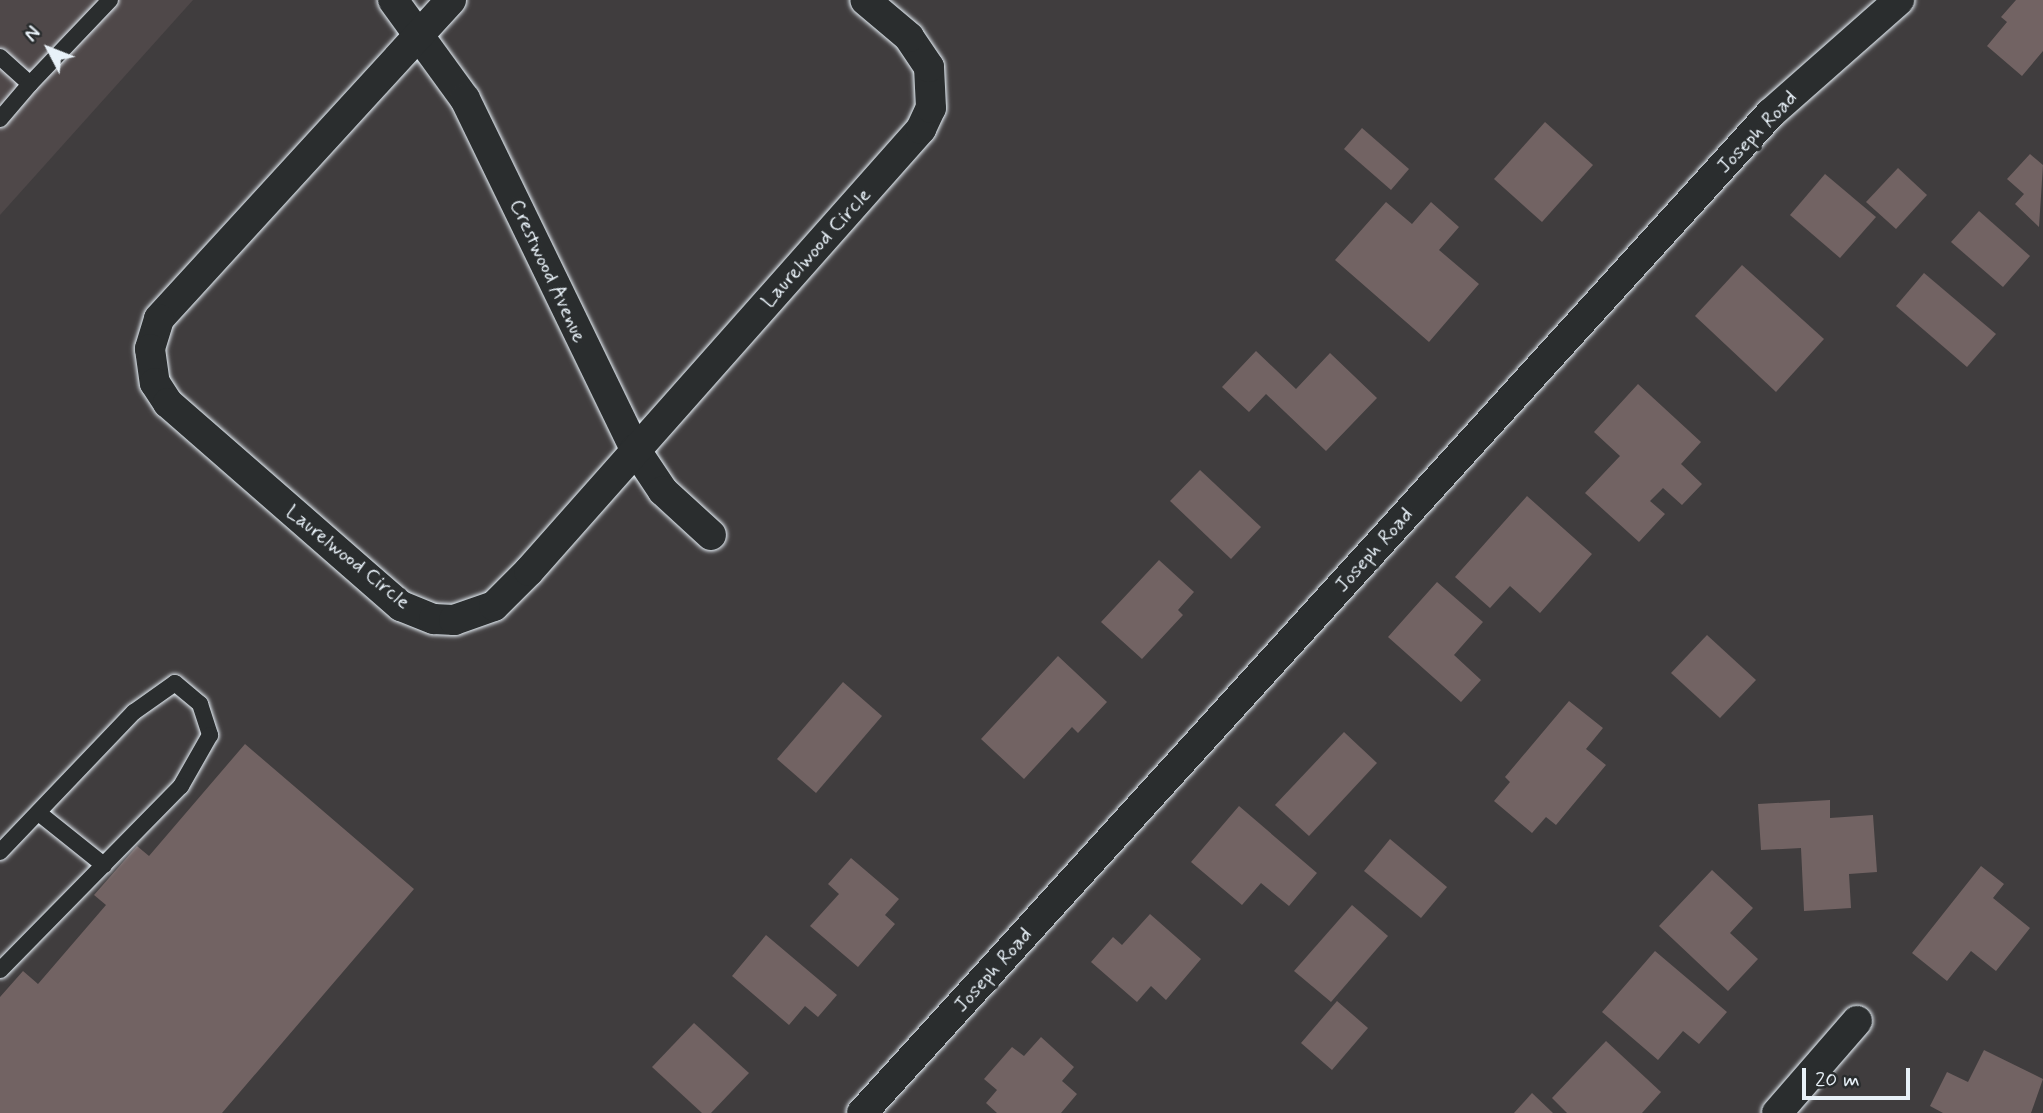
<!DOCTYPE html>
<html>
<head>
<meta charset="utf-8">
<style>
	body { margin:0 }
	#map { position:relative; width:2043px; height:1113px; overflow:hidden; background:#403d3e; font-family:Mynerve,sans-serif }
	div>[style] { position:absolute }
	.built>* { inset:0; background:#4f4849 }
	.building>* { inset:0; background:#726363 }
	.roads { filter:drop-shadow(0 0 2px #e8f1f8) drop-shadow(0 0 2px #e8f1f8) }
	.lane>* { height:16px; margin:-8px; padding:0 8px; transform-origin:8px; border-radius:8px; background:#2a2d2e }
	.street>* { height:30px; margin:-15px; padding:0 15px; transform-origin:15px; border-radius:15px; background:#2a2d2e }
	span { translate:-50% -50%; white-space:nowrap; text-align:center; line-height:1.15; -webkit-text-stroke:7px #2a2d2e; paint-order:stroke }
	.street-label { font-size:21px; color:#e8f1f8 }
	.north { position:absolute; left:14px; top:14px; width:70px; height:70px; -webkit-text-stroke:5px #2a2d2e; paint-order:stroke; rotate:312deg; font-size:19px; font-weight:700; line-height:28px; text-align:center; color:#e8f1f8 }
	.north::after { content:''; display:block; margin:auto; width:24px; height:32px; background:#e8f1f8; clip-path:polygon(50% 0,100% 100%,50% 72%,0 100%) }
	.scale { position:absolute; left:1802px; top:1068px; width:108px; height:32px; box-sizing:border-box; border:4px solid #e8f1f8; border-top:0; padding-left:9px; font-size:21px; line-height:24px; white-space:nowrap; color:#e8f1f8; -webkit-text-stroke:5px #2a2d2e; paint-order:stroke }
</style>
</head>
<body>
<div id="map">
	<div class="built">
		<i style="clip-path:polygon(0 0,193px 0,0 215px)"></i>
	</div>
	<div class="building">
		<i style="clip-path:polygon(2016px 0,2043px 0,2043px 51px,2022px 76px,1987px 46px,2007px 22px,2001px 17px)"></i>
		<i style="clip-path:polygon(1545px 122px,1593px 165px,1542px 222px,1494px 179px)"></i>
		<i style="clip-path:polygon(1362px 128px,1409px 169px,1391px 190px,1344px 149px)"></i>
		<i style="clip-path:polygon(2030px 154px,2043px 165px,2039px 227px,2015px 204px,2024px 194px,2007px 179px)"></i>
		<i style="clip-path:polygon(1898px 168px,1927px 195px,1896px 229px,1866px 202px)"></i>
		<i style="clip-path:polygon(1825px 174px,1876px 217px,1840px 258px,1790px 215px)"></i>
		<i style="clip-path:polygon(1386px 202px,1412px 224px,1431px 202px,1459px 227px,1439px 250px,1479px 284px,1429px 342px,1335px 260px)"></i>
		<i style="clip-path:polygon(1979px 211px,2030px 256px,2003px 287px,1951px 242px)"></i>
		<i style="clip-path:polygon(1742px 265px,1824px 339px,1776px 392px,1695px 316px)"></i>
		<i style="clip-path:polygon(1924px 273px,1996px 334px,1967px 367px,1896px 306px)"></i>
		<i style="clip-path:polygon(1256px 351px,1296px 389px,1330px 353px,1377px 398px,1326px 451px,1266px 394px,1249px 412px,1222px 387px)"></i>
		<i style="clip-path:polygon(1638px 384px,1701px 442px,1681px 464px,1702px 484px,1682px 505px,1663px 488px,1650px 501px,1665px 514px,1639px 542px,1585px 493px,1620px 456px,1594px 432px)"></i>
		<i style="clip-path:polygon(1200px 470px,1261px 527px,1231px 559px,1170px 501px)"></i>
		<i style="clip-path:polygon(1527px 496px,1592px 554px,1540px 613px,1510px 586px,1490px 608px,1455px 577px)"></i>
		<i style="clip-path:polygon(1159px 560px,1194px 592px,1178px 610px,1183px 615px,1142px 659px,1101px 622px)"></i>
		<i style="clip-path:polygon(1437px 582px,1483px 622px,1454px 655px,1481px 680px,1461px 702px,1388px 637px)"></i>
		<i style="clip-path:polygon(1707px 635px,1756px 680px,1720px 718px,1671px 673px)"></i>
		<i style="clip-path:polygon(1058px 656px,1107px 702px,1078px 733px,1072px 727px,1024px 779px,981px 739px)"></i>
		<i style="clip-path:polygon(843px 682px,882px 716px,816px 793px,777px 759px)"></i>
		<i style="clip-path:polygon(1569px 701px,1603px 728px,1586px 749px,1606px 765px,1556px 825px,1546px 817px,1532px 833px,1494px 801px,1510px 782px,1505px 777px)"></i>
		<i style="clip-path:polygon(1344px 732px,1377px 763px,1309px 836px,1275px 805px)"></i>
		<i style="clip-path:polygon(245px 744px,414px 889px,222px 1113px,0 1113px,0 997px,23px 971px,38px 984px,106px 905px,94px 895px,137px 846px,149px 856px)"></i>
		<i style="clip-path:polygon(1830px 800px,1830px 818px,1873px 815px,1877px 872px,1849px 874px,1851px 908px,1804px 911px,1801px 848px,1761px 850px,1758px 804px)"></i>
		<i style="clip-path:polygon(1239px 806px,1317px 873px,1289px 906px,1261px 883px,1242px 905px,1191px 862px)"></i>
		<i style="clip-path:polygon(1390px 839px,1447px 887px,1421px 918px,1364px 871px)"></i>
		<i style="clip-path:polygon(851px 858px,899px 899px,885px 915px,895px 924px,858px 967px,810px 926px,839px 894px,828px 884px)"></i>
		<i style="clip-path:polygon(1981px 866px,2004px 884px,1993px 898px,2030px 928px,1996px 971px,1971px 951px,1947px 981px,1912px 953px)"></i>
		<i style="clip-path:polygon(1712px 870px,1753px 908px,1730px 933px,1758px 959px,1728px 991px,1659px 926px)"></i>
		<i style="clip-path:polygon(1352px 905px,1388px 936px,1331px 1002px,1294px 971px)"></i>
		<i style="clip-path:polygon(1150px 914px,1201px 959px,1166px 1000px,1151px 986px,1137px 1002px,1091px 962px,1113px 937px,1122px 945px)"></i>
		<i style="clip-path:polygon(766px 935px,837px 995px,818px 1017px,805px 1006px,789px 1025px,732px 976px)"></i>
		<i style="clip-path:polygon(1655px 951px,1727px 1012px,1699px 1044px,1683px 1031px,1658px 1060px,1602px 1012px)"></i>
		<i style="clip-path:polygon(1337px 1001px,1368px 1028px,1332px 1070px,1301px 1043px)"></i>
		<i style="clip-path:polygon(694px 1023px,749px 1073px,711px 1113px,702px 1113px,652px 1067px)"></i>
		<i style="clip-path:polygon(1041px 1037px,1074px 1067px,1062px 1081px,1077px 1094px,1061px 1113px,997px 1113px,986px 1103px,997px 1090px,984px 1079px,1012px 1047px,1024px 1056px)"></i>
		<i style="clip-path:polygon(1606px 1041px,1661px 1092px,1642px 1113px,1567px 1113px,1552px 1098px)"></i>
		<i style="clip-path:polygon(1984px 1050px,2043px 1079px,2031px 1113px,1943px 1113px,1930px 1106px,1947px 1072px,1968px 1082px)"></i>
		<i style="clip-path:polygon(1532px 1093px,1553px 1113px,1514px 1113px)"></i>
	</div>
	<div class="roads">
		<div class="lane">
			<i style="left:0;top:57px;width:40px;rotate:42deg"></i>
			<i style="left:30px;top:84px;width:116px;rotate:-46.4deg"></i>
			<i style="left:0;top:119px;width:46px;rotate:-49.4deg"></i>
			<i style="left:40px;top:814px;width:82px;rotate:38.6deg"></i>
			<i style="left:0;top:852px;width:194px;rotate:-46.3deg"></i>
			<i style="left:134px;top:712px;width:50px;rotate:-35.3deg"></i>
			<i style="left:175px;top:683px;width:33px;rotate:40deg"></i>
			<i style="left:200px;top:704px;width:33px;rotate:72deg"></i>
			<i style="left:210px;top:735px;width:59px;rotate:119.6deg"></i>
			<i style="left:181px;top:786px;width:258px;rotate:134.5deg"></i>
		</div>
		<div class="street">
			<i style="left:393px;top:0;width:122px;rotate:54deg"></i>
			<i style="left:465px;top:99px;width:389px;rotate:64.1deg"></i>
			<i style="left:635px;top:449px;width:50px;rotate:56.3deg"></i>
			<i style="left:663px;top:491px;width:65px;rotate:42.5deg"></i>
			<i style="left:451px;top:0;width:432px;rotate:132.5deg"></i>
			<i style="left:159px;top:319px;width:31px;rotate:107deg"></i>
			<i style="left:150px;top:349px;width:34px;rotate:82deg"></i>
			<i style="left:155px;top:383px;width:24px;rotate:57deg"></i>
			<i style="left:168px;top:403px;width:309px;rotate:41.1deg"></i>
			<i style="left:401px;top:606px;width:35px;rotate:22deg"></i>
			<i style="left:434px;top:619px;width:20px;rotate:3deg"></i>
			<i style="left:454px;top:620px;width:42px;rotate:-19.3deg"></i>
			<i style="left:494px;top:606px;width:49px;rotate:-45deg"></i>
			<i style="left:529px;top:571px;width:591px;rotate:-48.43deg"></i>
			<i style="left:921px;top:129px;width:23px;rotate:-65deg"></i>
			<i style="left:931px;top:108px;width:41px;rotate:-92.8deg"></i>
			<i style="left:929px;top:67px;width:36px;rotate:-124deg"></i>
			<i style="left:909px;top:37px;width:57px;rotate:-139.9deg"></i>
			<i style="left:862px;top:1113px;width:1351px;rotate:-47.73deg"></i>
			<i style="left:1771px;top:113px;width:171px;rotate:-41.4deg"></i>
			<i style="left:1777px;top:1113px;width:122px;rotate:-49deg"></i>
		</div>
	</div>
	<div class="street-label">
		<span style="left:1757px;top:132px;rotate:-46deg">Joseph Road</span>
		<span style="left:816px;top:248px;rotate:-48deg">Laurelwood Circle</span>
		<span style="left:548px;top:271px;rotate:65deg">Crestwood Avenue</span>
		<span style="left:1374px;top:550px;rotate:-48deg">Joseph Road</span>
		<span style="left:348px;top:557px;rotate:39deg">Laurelwood Circle</span>
		<span style="left:993px;top:970px;rotate:-48deg">Joseph Road</span>
	</div>
	<div class="north">N</div>
	<div class="scale">20 m</div>
</div>
</body>
</html>
